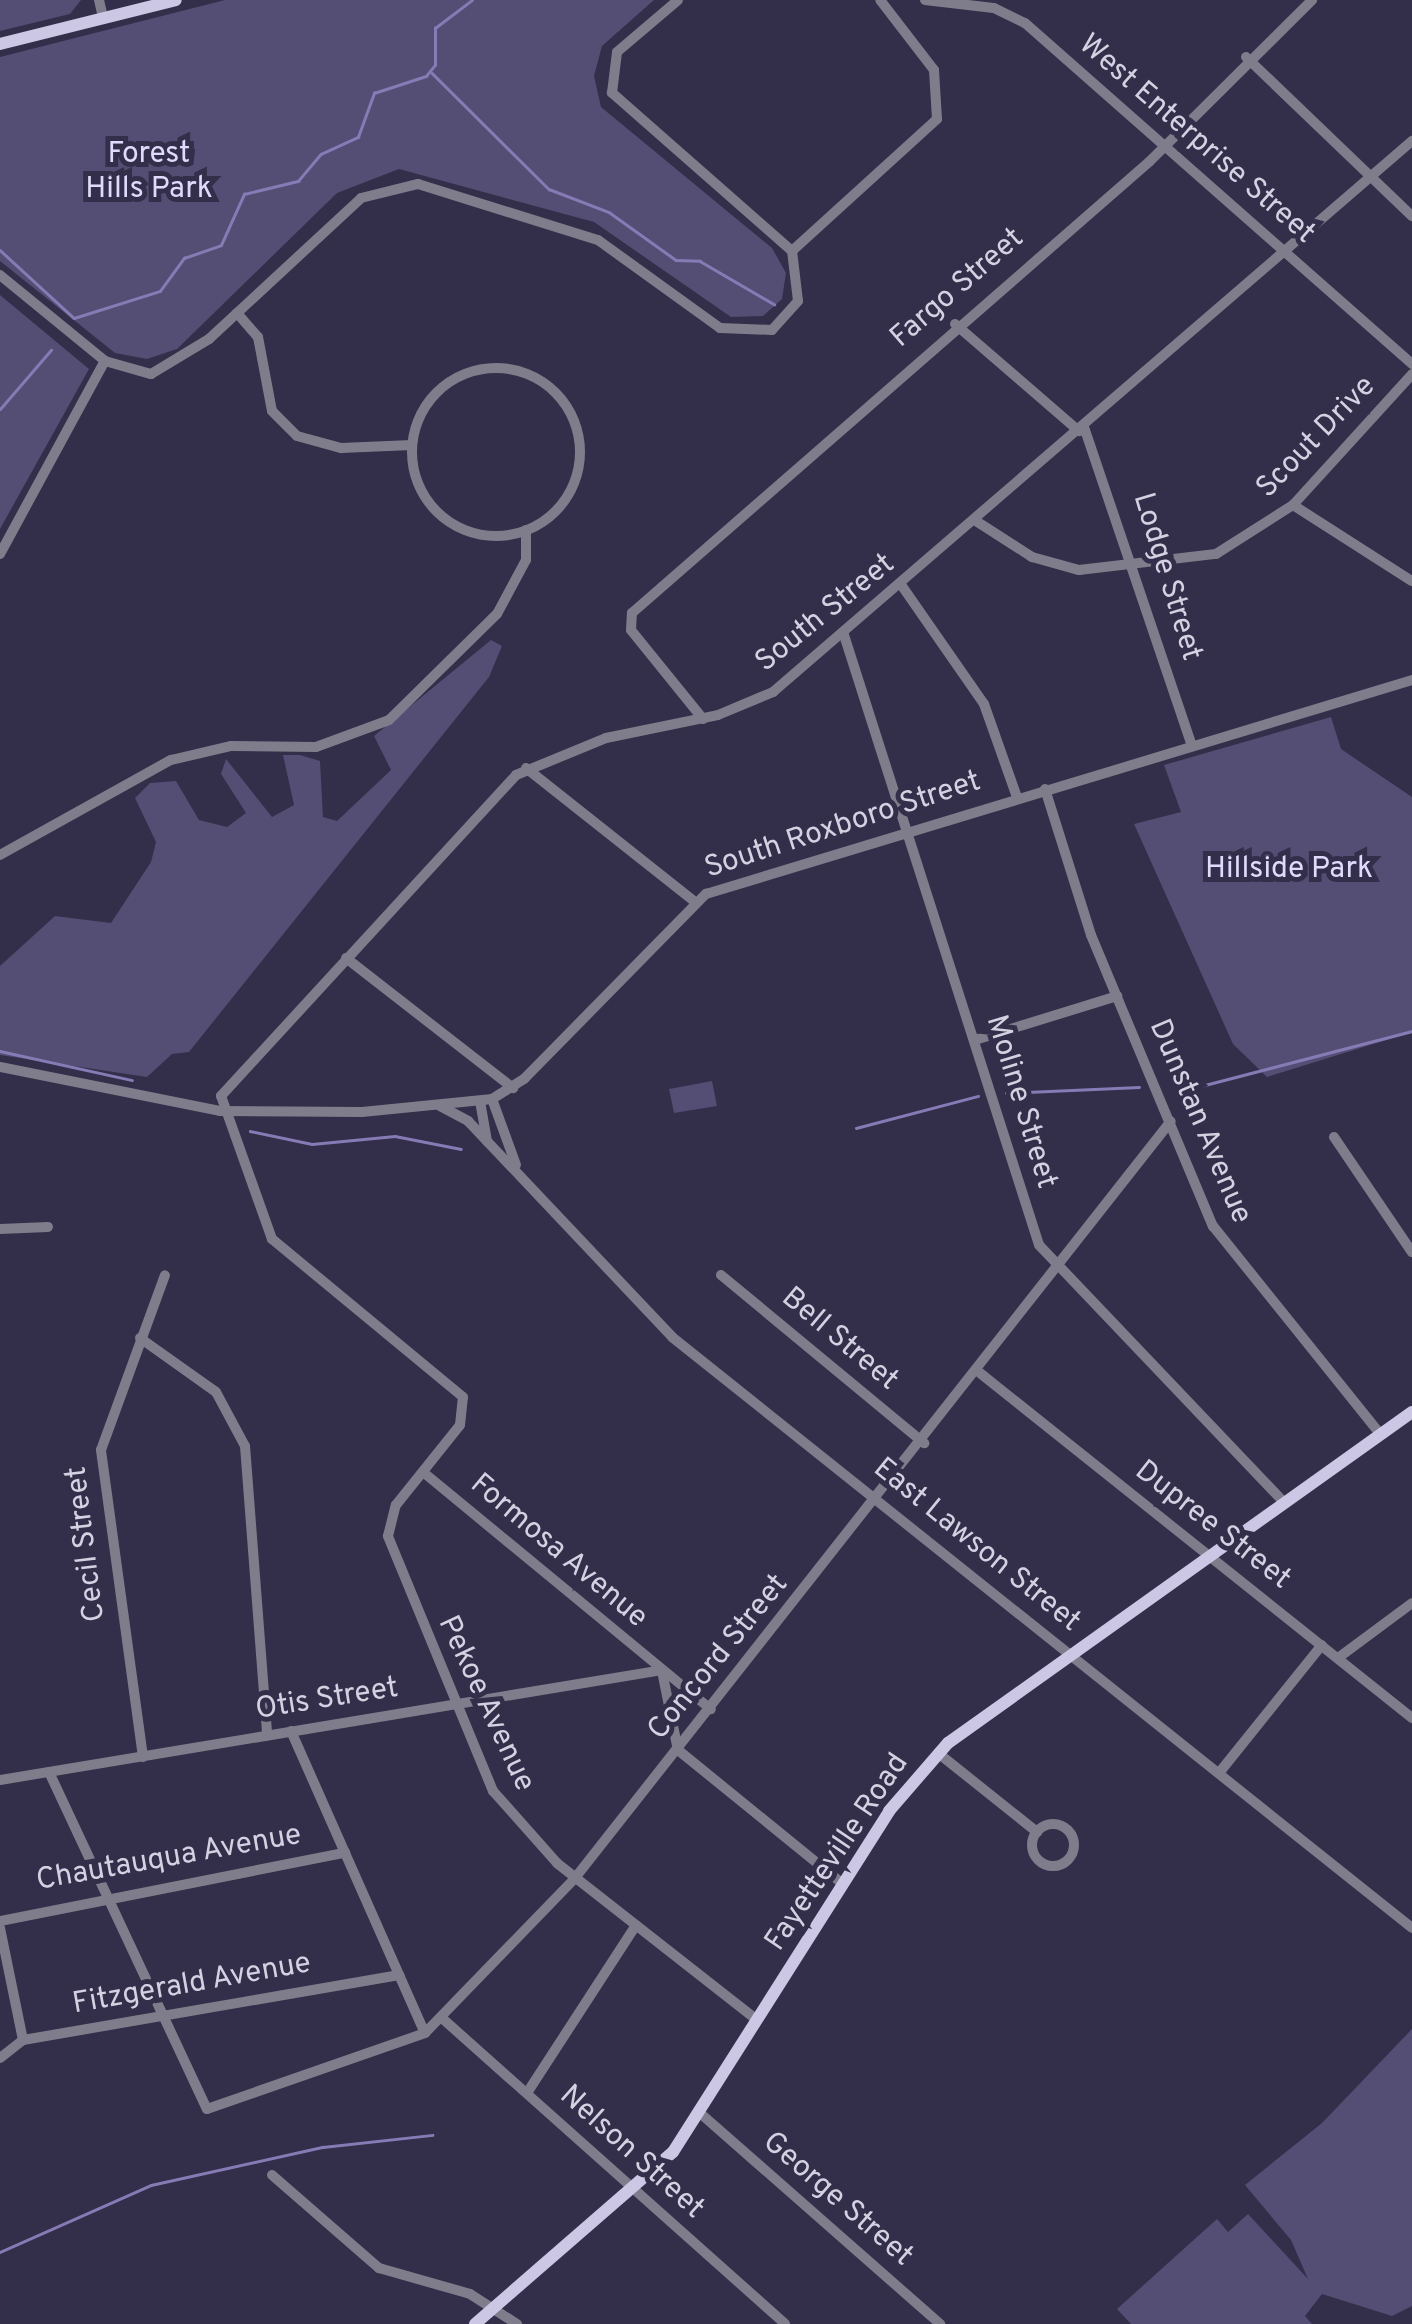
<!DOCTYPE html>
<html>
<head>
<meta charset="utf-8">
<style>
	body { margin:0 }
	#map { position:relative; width:1412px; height:2324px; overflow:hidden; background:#332e49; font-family:Overpass,sans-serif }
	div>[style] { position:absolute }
	.green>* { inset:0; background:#544d74 }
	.stream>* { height:2.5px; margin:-1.25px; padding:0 1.25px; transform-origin:1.25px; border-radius:1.25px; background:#867bb5 }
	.minor>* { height:10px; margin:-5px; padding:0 5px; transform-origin:5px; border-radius:5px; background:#7f7d8b }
	.minor>.ring { margin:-5px; padding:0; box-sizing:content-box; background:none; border:10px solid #7f7d8b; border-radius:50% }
	.major>* { height:12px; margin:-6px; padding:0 6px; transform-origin:6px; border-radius:6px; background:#cbc7e4 }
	span { translate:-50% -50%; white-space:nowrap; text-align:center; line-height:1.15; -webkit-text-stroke:10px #332e49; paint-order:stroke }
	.street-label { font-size:30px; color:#d4d1e2 }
	.park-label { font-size:30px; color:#e0dbfd }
</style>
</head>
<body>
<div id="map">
	<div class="green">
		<i style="clip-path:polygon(0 0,81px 0,70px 14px,0 31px)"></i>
		<i style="clip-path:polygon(225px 0,654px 0,602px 46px,594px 76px,601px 107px,772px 248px,786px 273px,782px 299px,763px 316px,731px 317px,594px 222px,399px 169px,337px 193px,177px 349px,147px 359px,115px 353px,0 261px,0 57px)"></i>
		<i style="clip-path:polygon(0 295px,89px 369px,0 529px)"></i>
		<i style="clip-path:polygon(491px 640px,502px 646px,489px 677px,189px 1052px,172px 1054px,147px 1077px,0 1055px,0 966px,55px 916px,111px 923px,151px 862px,156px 842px,135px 798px,150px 783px,176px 781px,199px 820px,227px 827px,246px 813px,221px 774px,226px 759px,272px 817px,294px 805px,283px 755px,300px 755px,320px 761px,323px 817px,337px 821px,391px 770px,374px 736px)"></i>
		<i style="clip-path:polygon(1331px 717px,1341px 749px,1412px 797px,1412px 1032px,1267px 1077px,1233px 1044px,1134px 824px,1181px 812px,1164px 765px)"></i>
		<i style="clip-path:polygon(712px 1081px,717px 1106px,674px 1113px,669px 1089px)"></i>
		<i style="clip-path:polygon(1412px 2029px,1412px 2306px,1392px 2316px,1322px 2294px,1305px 2316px,1312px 2324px,1131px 2324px,1117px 2309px,1217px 2219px,1228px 2232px,1248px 2214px,1308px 2279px,1291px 2240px,1245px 2185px,1322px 2123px)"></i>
	</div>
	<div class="stream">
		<i style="left:432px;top:73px;width:165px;rotate:44.8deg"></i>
		<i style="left:549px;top:189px;width:64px;rotate:21deg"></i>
		<i style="left:609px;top:212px;width:82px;rotate:35.6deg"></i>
		<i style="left:676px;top:260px;width:24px;rotate:2deg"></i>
		<i style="left:700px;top:261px;width:86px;rotate:30.2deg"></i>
		<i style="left:0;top:250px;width:100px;rotate:42.6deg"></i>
		<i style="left:74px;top:318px;width:90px;rotate:-17.4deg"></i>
		<i style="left:160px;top:291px;width:41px;rotate:-54deg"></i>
		<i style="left:184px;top:258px;width:39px;rotate:-19deg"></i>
		<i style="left:221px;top:245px;width:56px;rotate:-65.7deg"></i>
		<i style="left:244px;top:194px;width:56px;rotate:-13.5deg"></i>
		<i style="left:298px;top:181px;width:35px;rotate:-50deg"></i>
		<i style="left:321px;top:154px;width:41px;rotate:-24.7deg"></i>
		<i style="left:358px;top:137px;width:47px;rotate:-70deg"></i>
		<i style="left:374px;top:93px;width:55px;rotate:-18.1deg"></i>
		<i style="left:426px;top:76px;width:14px;rotate:-51deg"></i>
		<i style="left:435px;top:65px;width:37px;rotate:-90deg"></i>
		<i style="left:435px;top:28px;width:46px;rotate:-37.1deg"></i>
		<i style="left:0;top:409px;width:78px;rotate:-49.2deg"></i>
		<i style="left:0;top:1051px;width:135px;rotate:12.4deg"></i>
		<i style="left:1178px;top:1092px;width:242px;rotate:-14.6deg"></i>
		<i style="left:1006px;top:1093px;width:133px;rotate:-2.6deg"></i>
		<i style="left:856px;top:1128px;width:126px;rotate:-14.7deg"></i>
		<i style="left:250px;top:1131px;width:63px;rotate:11.8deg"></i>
		<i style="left:312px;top:1144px;width:83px;rotate:-5.5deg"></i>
		<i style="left:395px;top:1136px;width:67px;rotate:11.1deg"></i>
		<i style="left:0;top:2252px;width:165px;rotate:-23.9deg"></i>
		<i style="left:151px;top:2185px;width:176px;rotate:-12.5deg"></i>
		<i style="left:323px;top:2147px;width:110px;rotate:-6.3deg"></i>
	</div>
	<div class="minor">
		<i style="left:99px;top:0;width:18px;rotate:77deg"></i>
		<i style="left:925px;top:0;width:69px;rotate:6.6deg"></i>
		<i style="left:994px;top:8px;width:34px;rotate:26deg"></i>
		<i style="left:1025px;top:23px;width:516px;rotate:41.38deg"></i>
		<i style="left:1246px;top:57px;width:230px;rotate:43.8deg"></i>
		<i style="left:792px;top:251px;width:196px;rotate:-42.3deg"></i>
		<i style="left:937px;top:119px;width:49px;rotate:-93.5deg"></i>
		<i style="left:934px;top:70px;width:88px;rotate:-127.6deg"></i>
		<i style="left:0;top:275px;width:136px;rotate:39.3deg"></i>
		<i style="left:105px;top:361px;width:48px;rotate:15.8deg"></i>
		<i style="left:151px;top:374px;width:68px;rotate:-31.1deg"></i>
		<i style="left:209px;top:339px;width:207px;rotate:-42.8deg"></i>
		<i style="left:361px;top:198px;width:59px;rotate:-13.8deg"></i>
		<i style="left:418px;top:184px;width:189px;rotate:17.3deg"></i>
		<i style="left:598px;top:240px;width:150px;rotate:35.8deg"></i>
		<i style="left:720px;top:328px;width:52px;rotate:2.2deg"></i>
		<i style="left:772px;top:330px;width:39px;rotate:-48deg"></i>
		<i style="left:798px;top:301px;width:50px;rotate:-96.8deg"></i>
		<i style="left:792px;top:251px;width:240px;rotate:-138.7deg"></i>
		<i style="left:612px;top:93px;width:41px;rotate:-83deg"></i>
		<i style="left:617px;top:52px;width:80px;rotate:-40.4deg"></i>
		<i style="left:237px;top:313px;width:32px;rotate:49deg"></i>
		<i style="left:258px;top:337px;width:75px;rotate:79.3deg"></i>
		<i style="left:272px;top:411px;width:35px;rotate:45deg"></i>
		<i style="left:297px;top:436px;width:46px;rotate:15.3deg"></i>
		<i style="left:341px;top:448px;width:71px;rotate:-2.4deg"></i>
		<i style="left:955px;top:324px;width:164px;rotate:40.8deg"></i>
		<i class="ring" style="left:412px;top:368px;width:158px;height:158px"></i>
		<i style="left:1084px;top:427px;width:337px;rotate:71.3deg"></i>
		<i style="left:1293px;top:505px;width:141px;rotate:32.6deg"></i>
		<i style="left:976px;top:521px;width:67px;rotate:32.7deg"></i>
		<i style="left:1032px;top:557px;width:49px;rotate:15.5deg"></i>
		<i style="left:1079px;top:570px;width:138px;rotate:-6.7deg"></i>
		<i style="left:1216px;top:554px;width:91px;rotate:-32.5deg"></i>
		<i style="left:1293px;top:505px;width:177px;rotate:-47.7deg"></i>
		<i style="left:0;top:554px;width:220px;rotate:-61.5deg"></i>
		<i style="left:902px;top:586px;width:144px;rotate:55.2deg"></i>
		<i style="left:984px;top:704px;width:99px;rotate:70.5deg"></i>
		<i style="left:844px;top:635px;width:640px;rotate:72.27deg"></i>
		<i style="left:1039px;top:1245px;width:355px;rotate:46.4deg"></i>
		<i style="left:703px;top:719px;width:114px;rotate:-129deg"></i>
		<i style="left:631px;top:630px;width:17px;rotate:-87deg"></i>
		<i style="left:632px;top:613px;width:686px;rotate:-41.1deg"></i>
		<i style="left:1149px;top:162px;width:230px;rotate:-44.8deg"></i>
		<i style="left:526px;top:768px;width:214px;rotate:38.4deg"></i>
		<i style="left:1045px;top:789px;width:153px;rotate:72.5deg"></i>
		<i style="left:1091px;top:935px;width:316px;rotate:67.3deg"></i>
		<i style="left:1213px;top:1226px;width:267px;rotate:51.2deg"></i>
		<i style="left:0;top:855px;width:196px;rotate:-29.1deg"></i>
		<i style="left:171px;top:760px;width:62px;rotate:-13.1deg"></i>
		<i style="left:231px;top:746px;width:85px;rotate:0.7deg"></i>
		<i style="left:316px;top:747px;width:78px;rotate:-20.3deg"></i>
		<i style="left:389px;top:720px;width:151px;rotate:-44.5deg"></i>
		<i style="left:497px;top:614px;width:61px;rotate:-61.8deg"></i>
		<i style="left:526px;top:560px;width:30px;rotate:-90deg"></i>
		<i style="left:346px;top:958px;width:212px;rotate:37.9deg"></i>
		<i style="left:975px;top:1040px;width:149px;rotate:-17.2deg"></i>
		<i style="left:0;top:1067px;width:224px;rotate:11.3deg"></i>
		<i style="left:220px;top:1111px;width:142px;rotate:0.4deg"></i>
		<i style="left:362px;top:1112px;width:131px;rotate:-5.7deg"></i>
		<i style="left:492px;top:1099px;width:38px;rotate:-32deg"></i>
		<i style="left:524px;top:1079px;width:260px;rotate:-45.5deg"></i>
		<i style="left:706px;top:894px;width:738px;rotate:-16.86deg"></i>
		<i style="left:492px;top:1099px;width:70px;rotate:70deg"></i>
		<i style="left:480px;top:1101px;width:41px;rotate:80.1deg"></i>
		<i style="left:440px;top:1106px;width:32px;rotate:28deg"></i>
		<i style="left:468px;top:1121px;width:297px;rotate:46.6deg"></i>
		<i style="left:672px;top:1337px;width:947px;rotate:38.61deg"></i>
		<i style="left:1334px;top:1137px;width:139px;rotate:55.9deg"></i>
		<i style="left:0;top:1229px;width:48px;rotate:-2.4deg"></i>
		<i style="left:721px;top:1275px;width:264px;rotate:39.6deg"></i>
		<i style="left:140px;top:1338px;width:93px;rotate:35.4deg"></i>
		<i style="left:216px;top:1392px;width:61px;rotate:61.8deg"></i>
		<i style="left:245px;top:1446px;width:290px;rotate:85.6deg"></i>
		<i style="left:980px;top:1373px;width:553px;rotate:38.61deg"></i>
		<i style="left:423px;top:1472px;width:373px;rotate:39.5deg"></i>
		<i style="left:1338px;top:1658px;width:92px;rotate:-36.6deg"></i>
		<i style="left:662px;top:1671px;width:81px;rotate:78.6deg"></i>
		<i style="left:678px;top:1750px;width:213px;rotate:39.1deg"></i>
		<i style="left:291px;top:1731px;width:330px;rotate:66.1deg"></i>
		<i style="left:938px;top:1753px;width:127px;rotate:38.6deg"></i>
		<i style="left:143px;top:1757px;width:310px;rotate:-97.8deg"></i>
		<i style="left:101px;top:1450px;width:186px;rotate:-69.9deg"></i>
		<i style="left:49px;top:1772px;width:372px;rotate:64.9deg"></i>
		<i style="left:207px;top:2109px;width:231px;rotate:-19.2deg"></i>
		<i style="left:425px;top:2033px;width:216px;rotate:-45.9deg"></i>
		<i style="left:575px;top:1878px;width:963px;rotate:-51.79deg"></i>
		<i style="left:1219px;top:1773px;width:164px;rotate:-51.2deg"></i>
		<i style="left:0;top:1780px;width:671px;rotate:-9.43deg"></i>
		<i class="ring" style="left:1032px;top:1824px;width:32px;height:32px"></i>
		<i style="left:0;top:1921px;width:352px;rotate:-11.2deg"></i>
		<i style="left:0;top:1928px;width:114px;rotate:78.4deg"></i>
		<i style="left:443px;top:2019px;width:458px;rotate:41.7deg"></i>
		<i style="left:757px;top:2020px;width:254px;rotate:-141.9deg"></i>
		<i style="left:557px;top:1863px;width:96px;rotate:-131.6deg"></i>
		<i style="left:493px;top:1791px;width:276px;rotate:-112.4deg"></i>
		<i style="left:388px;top:1536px;width:32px;rotate:-76deg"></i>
		<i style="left:396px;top:1505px;width:102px;rotate:-51.3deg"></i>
		<i style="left:460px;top:1425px;width:28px;rotate:-84deg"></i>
		<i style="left:463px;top:1397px;width:248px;rotate:-140.4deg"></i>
		<i style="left:272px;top:1239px;width:152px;rotate:-109.6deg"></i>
		<i style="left:221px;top:1096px;width:436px;rotate:-47.4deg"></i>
		<i style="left:516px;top:775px;width:97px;rotate:-22.3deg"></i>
		<i style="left:606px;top:738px;width:114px;rotate:-11.6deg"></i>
		<i style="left:718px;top:715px;width:60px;rotate:-22.7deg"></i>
		<i style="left:773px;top:692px;width:844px;rotate:-40.77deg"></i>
		<i style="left:0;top:2058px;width:29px;rotate:-38deg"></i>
		<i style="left:23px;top:2040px;width:382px;rotate:-9.8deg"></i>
		<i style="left:527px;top:2093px;width:200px;rotate:-57deg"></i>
		<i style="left:700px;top:2113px;width:320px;rotate:41.3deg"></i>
		<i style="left:272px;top:2175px;width:142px;rotate:41deg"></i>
		<i style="left:379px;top:2268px;width:95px;rotate:15.9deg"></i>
		<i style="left:470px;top:2294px;width:56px;rotate:32.6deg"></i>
	</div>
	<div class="major">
		<i style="left:0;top:44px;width:181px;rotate:-14deg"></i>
		<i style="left:475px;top:2324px;width:262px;rotate:-41deg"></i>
		<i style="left:673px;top:2152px;width:404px;rotate:-57.6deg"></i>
		<i style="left:889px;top:1811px;width:90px;rotate:-49.1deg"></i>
		<i style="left:948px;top:1743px;width:570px;rotate:-35.5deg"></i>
	</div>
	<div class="street-label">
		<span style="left:1196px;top:140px;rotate:41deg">West Enterprise Street</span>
		<span style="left:958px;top:289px;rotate:-41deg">Fargo Street</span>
		<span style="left:1317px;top:438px;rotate:-46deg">Scout Drive</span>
		<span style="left:1166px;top:577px;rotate:73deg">Lodge Street</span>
		<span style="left:826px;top:614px;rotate:-39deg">South Street</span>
		<span style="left:843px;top:826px;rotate:-18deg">South Roxboro Street</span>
		<span style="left:1020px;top:1102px;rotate:73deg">Moline Street</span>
		<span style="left:1199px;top:1122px;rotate:67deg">Dunstan Avenue</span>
		<span style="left:839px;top:1340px;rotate:40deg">Bell Street</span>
		<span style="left:1212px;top:1526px;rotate:38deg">Dupree Street</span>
		<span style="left:87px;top:1544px;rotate:-97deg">Cecil Street</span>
		<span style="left:976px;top:1546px;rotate:39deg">East Lawson Street</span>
		<span style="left:558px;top:1552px;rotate:40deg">Formosa Avenue</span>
		<span style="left:719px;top:1658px;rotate:-51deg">Concord Street</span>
		<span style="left:327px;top:1700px;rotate:-9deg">Otis Street</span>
		<span style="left:485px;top:1704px;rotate:65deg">Pekoe Avenue</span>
		<span style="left:838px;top:1853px;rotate:-56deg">Fayetteville Road</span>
		<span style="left:169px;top:1859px;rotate:-10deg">Chautauqua Avenue</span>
		<span style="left:192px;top:1985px;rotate:-10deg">Fitzgerald Avenue</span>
		<span style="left:631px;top:2153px;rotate:42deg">Nelson Street</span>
		<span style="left:837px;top:2200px;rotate:41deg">George Street</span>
	</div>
	<div class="park-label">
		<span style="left:149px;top:172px">Forest<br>Hills Park</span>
		<span style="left:1289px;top:870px">Hillside Park</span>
	</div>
</div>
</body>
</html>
